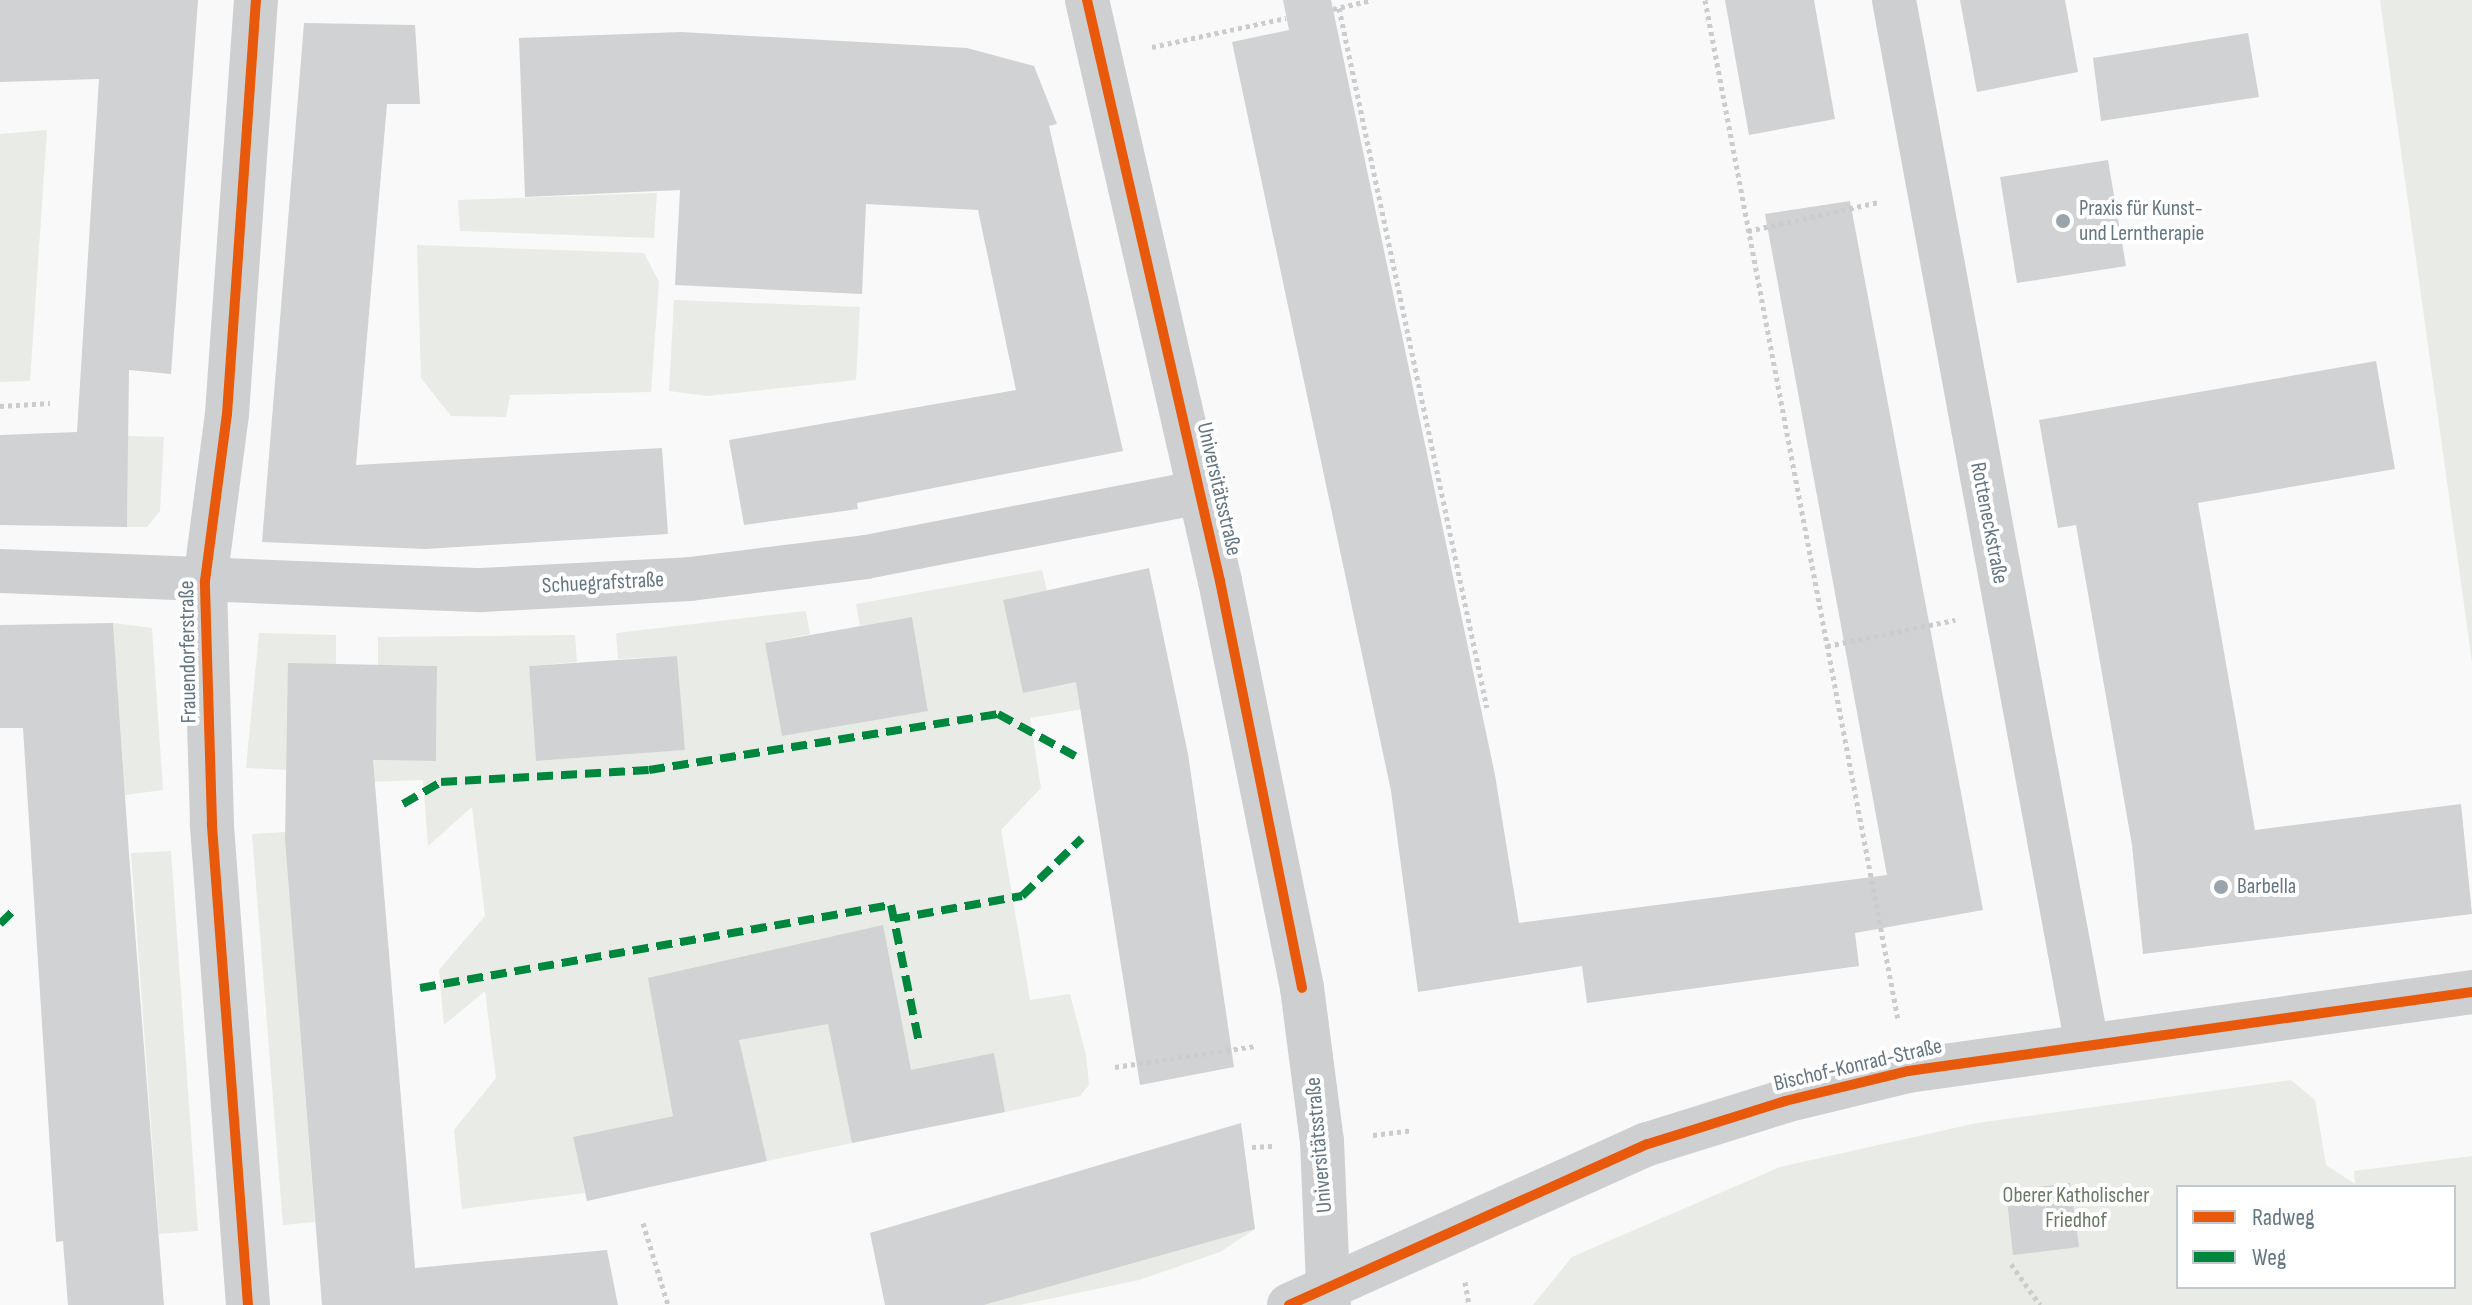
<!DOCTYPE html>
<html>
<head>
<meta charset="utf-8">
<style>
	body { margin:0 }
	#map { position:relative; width:2472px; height:1305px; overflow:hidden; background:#f9f9f9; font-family:"Sofia Sans Condensed",sans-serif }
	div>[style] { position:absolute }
	.green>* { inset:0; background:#e8ebe6 }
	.building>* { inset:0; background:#d0d2d3 }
	.path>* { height:5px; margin-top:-2.5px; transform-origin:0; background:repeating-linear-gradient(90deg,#cbcccd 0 4px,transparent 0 8px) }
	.minor>* { height:44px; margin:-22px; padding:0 22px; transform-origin:22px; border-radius:22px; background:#cecfd0 }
	.tertiary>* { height:44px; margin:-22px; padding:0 22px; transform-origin:22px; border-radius:22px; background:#cecfd0 }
	.quiet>* { height:8px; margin-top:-4px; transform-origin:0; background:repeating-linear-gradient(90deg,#00873e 0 16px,transparent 0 24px) }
	.cycleway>* { height:10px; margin:-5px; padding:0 5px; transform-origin:5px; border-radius:5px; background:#e8590c }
	.dots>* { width:22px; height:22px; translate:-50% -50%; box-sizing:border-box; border:4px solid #fff; border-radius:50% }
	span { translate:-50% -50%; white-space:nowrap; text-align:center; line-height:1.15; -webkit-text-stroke:8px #fff; paint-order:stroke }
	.poi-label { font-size:22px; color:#657683 }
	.left { translate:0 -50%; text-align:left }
	.street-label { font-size:22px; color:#657683 }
	.park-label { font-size:22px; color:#687a64 }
	.legend { position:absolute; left:2176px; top:1185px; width:280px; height:104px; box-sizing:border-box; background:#fff; border:2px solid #c1c8cd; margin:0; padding:10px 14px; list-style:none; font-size:24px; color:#657683 }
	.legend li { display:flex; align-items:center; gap:16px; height:40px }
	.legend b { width:40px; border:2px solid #c1c8cd }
</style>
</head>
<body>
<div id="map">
	<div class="green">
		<i style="clip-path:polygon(2380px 0,2472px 0,2472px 662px)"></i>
		<i style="clip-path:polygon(47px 130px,30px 381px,0 382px,0 134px)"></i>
		<i style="clip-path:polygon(657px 193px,654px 238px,460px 231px,458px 200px)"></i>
		<i style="clip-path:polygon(417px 245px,644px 253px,659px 282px,651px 392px,510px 395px,506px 417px,451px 416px,421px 378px)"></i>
		<i style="clip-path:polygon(674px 300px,860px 307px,856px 380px,707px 396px,669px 391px)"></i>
		<i style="clip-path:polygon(128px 436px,164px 437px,160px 511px,147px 527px,127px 527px)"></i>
		<i style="clip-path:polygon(1042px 570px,1047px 591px,1003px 600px,1023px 693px,1168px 662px,1172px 694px,1030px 718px,1041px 788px,1001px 830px,1030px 1000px,1070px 994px,1086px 1055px,1089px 1085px,1080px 1096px,1005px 1112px,994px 1054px,852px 1143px,767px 1161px,752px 1099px,573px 1137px,585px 1193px,462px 1209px,454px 1130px,496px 1078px,485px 991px,444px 1025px,439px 970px,485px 916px,472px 807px,428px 846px,423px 780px,290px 785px,288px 770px,246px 768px,259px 633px,336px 635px,336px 664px,287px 759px,436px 761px,437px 666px,378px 665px,378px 637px,575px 635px,577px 662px,529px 666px,536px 761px,684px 750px,677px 656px,618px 659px,616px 633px,806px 611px,810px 634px,765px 643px,782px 736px,928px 710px,912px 617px,860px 626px,856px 604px)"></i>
		<i style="clip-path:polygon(113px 623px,152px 628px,163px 790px,125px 795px)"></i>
		<i style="clip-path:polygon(285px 832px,315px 1222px,283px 1225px,252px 834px)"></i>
		<i style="clip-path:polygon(171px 851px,198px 1231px,159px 1234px,131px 853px)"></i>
		<i style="clip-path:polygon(evenodd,2291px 1080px,2315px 1100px,2326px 1165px,2355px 1184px,2354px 1171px,2472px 1156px,2472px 1305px,1533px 1305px,1572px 1257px,1780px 1167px,1977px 1123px,2291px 1080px,2178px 1187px,2454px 1187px,2454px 1287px,2178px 1287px,2178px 1187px)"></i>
		<i style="clip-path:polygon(1255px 1229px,1220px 1252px,1139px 1280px,1020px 1305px,984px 1305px)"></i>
	</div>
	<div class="building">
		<i style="clip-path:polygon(0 0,198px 0,171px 374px,129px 370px,127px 527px,0 525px,0 435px,77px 432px,99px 79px,0 82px)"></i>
		<i style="clip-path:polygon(1283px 0,1331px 0,1495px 775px,1519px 923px,1887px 875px,1765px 214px,1850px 201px,1983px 910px,1855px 933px,1859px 966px,1587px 1003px,1582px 966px,1418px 992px,1391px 791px,1232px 42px,1289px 30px)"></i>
		<i style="clip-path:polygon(1725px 0,1814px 0,1835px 119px,1749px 135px)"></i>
		<i style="clip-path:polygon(1960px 0,2065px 0,2078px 72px,1977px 92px)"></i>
		<i style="clip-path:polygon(304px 23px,415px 25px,420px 104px,387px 104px,356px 465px,662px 448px,668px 534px,425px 549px,262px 542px)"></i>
		<i style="clip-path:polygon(681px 32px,967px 48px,1034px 66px,1057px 124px,1049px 126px,1123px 451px,857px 503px,858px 509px,744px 525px,729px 440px,1016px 390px,978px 210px,866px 204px,862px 294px,675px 285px,680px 190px,525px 197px,519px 38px)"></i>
		<i style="clip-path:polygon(2248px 33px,2259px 97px,2101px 121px,2093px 58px)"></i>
		<i style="clip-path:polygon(2108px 160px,2126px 266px,2017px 283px,2000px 177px)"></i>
		<i style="clip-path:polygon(2376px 361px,2395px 469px,2198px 503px,2255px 830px,2461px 804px,2472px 914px,2143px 954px,2132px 845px,2076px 525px,2058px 528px,2039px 420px)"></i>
		<i style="clip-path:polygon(1149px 568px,1188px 754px,1234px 1067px,1140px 1085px,1076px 682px,1023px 693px,1003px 600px)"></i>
		<i style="clip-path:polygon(912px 617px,928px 711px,782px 736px,765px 643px)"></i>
		<i style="clip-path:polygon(113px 623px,129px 854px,164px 1305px,68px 1305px,63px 1241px,56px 1242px,23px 728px,0 728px,0 625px)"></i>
		<i style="clip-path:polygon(677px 656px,685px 750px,536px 761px,529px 666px)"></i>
		<i style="clip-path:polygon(288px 663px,437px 666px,436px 761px,373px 760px,415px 1268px,607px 1250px,618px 1305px,322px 1305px,285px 839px)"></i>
		<i style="clip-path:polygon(883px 925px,911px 1070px,994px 1053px,1005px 1112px,852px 1143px,828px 1024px,739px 1040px,767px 1161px,587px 1201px,573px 1137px,673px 1116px,648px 978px)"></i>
		<i style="clip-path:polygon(1241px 1123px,1255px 1229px,984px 1305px,885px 1305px,870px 1233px)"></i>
		<i style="clip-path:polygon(2070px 1183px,2079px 1247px,2013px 1255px,2006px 1191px)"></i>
	</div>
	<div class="path">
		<i style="left:1705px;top:0;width:1037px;rotate:79.28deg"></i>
		<i style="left:1339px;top:8px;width:715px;rotate:78.06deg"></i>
		<i style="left:1333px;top:9px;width:40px;rotate:-13deg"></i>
		<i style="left:1152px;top:47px;width:137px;rotate:-12.2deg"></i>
		<i style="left:1748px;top:231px;width:134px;rotate:-12.5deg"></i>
		<i style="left:0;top:406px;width:50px;rotate:-3.4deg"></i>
		<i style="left:1827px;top:646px;width:131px;rotate:-11.5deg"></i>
		<i style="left:1115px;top:1067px;width:143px;rotate:-8.5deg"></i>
		<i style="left:1373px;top:1135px;width:39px;rotate:-7deg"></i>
		<i style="left:1252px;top:1147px;width:20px;rotate:-3deg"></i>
		<i style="left:643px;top:1223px;width:86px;rotate:73deg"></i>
		<i style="left:2011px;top:1264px;width:50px;rotate:54.7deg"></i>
		<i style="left:1465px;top:1282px;width:23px;rotate:80deg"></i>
	</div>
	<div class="minor">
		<i style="left:1894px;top:0;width:1063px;rotate:79.54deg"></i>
		<i style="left:0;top:571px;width:482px;rotate:2.3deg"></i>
		<i style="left:482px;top:590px;width:208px;rotate:-3deg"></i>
		<i style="left:690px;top:579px;width:177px;rotate:-7.1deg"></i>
		<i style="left:866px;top:557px;width:340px;rotate:-11deg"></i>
		<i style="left:248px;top:1305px;width:483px;rotate:-94.3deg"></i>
		<i style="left:212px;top:823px;width:242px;rotate:-91.7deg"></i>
		<i style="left:205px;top:581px;width:168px;rotate:-82.5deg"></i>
		<i style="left:227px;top:414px;width:415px;rotate:-86deg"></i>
		<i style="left:1289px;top:1305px;width:393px;rotate:-24.2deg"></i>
		<i style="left:1648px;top:1144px;width:144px;rotate:-17.4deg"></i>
		<i style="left:1785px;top:1101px;width:127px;rotate:-13.7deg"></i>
		<i style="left:1908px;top:1071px;width:570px;rotate:-7.97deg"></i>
	</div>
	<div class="tertiary">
		<i style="left:1087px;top:0;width:596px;rotate:77.11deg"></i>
		<i style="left:1220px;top:581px;width:415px;rotate:78.6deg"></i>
		<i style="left:1302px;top:988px;width:154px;rotate:82.6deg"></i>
		<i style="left:1322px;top:1141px;width:164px;rotate:87.6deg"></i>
	</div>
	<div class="quiet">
		<i style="left:403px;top:804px;width:44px;rotate:-30.1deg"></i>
		<i style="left:441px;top:782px;width:208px;rotate:-3.3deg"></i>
		<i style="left:649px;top:770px;width:353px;rotate:-9.1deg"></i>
		<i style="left:998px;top:714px;width:88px;rotate:28.6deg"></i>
		<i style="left:894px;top:919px;width:130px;rotate:-10.2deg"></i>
		<i style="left:1022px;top:896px;width:83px;rotate:-44deg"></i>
		<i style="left:0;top:924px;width:23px;rotate:-45deg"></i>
		<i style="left:420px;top:988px;width:478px;rotate:-10deg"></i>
		<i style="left:891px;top:905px;width:141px;rotate:78.5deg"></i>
	</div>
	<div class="cycleway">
		<i style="left:1087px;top:0;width:596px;rotate:77.11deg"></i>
		<i style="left:1220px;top:581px;width:415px;rotate:78.6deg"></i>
		<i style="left:248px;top:1305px;width:483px;rotate:-94.3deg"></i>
		<i style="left:212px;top:823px;width:242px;rotate:-91.7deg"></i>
		<i style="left:205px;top:581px;width:168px;rotate:-82.5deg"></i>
		<i style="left:227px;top:414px;width:415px;rotate:-86deg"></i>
		<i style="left:1289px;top:1305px;width:393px;rotate:-24.2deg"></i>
		<i style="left:1648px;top:1144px;width:144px;rotate:-17.4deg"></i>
		<i style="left:1785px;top:1101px;width:127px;rotate:-13.7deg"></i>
		<i style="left:1908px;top:1071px;width:570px;rotate:-7.97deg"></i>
	</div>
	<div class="dots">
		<i style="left:2063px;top:221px;background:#99a4ac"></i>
		<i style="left:2221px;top:887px;background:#99a4ac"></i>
	</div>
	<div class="poi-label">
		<span class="left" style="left:2079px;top:221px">Praxis für Kunst-<br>und Lerntherapie</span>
		<span class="left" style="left:2237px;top:887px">Barbella</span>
	</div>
	<div class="street-label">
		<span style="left:1219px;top:489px;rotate:77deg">Universitätsstraße</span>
		<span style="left:1989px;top:523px;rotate:79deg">Rotteneckstraße</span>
		<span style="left:603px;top:583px;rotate:-3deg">Schuegrafstraße</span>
		<span style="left:188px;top:652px;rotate:-91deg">Frauendorferstraße</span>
		<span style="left:1858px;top:1065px;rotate:-13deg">Bischof-Konrad-Straße</span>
		<span style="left:1319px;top:1145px;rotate:-95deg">Universitätsstraße</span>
	</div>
	<div class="park-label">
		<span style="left:2076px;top:1208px">Oberer Katholischer<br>Friedhof</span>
	</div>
	<ul class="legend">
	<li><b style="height:10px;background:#e8590c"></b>Radweg</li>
	<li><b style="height:10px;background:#00873e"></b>Weg</li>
	</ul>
</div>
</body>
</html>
